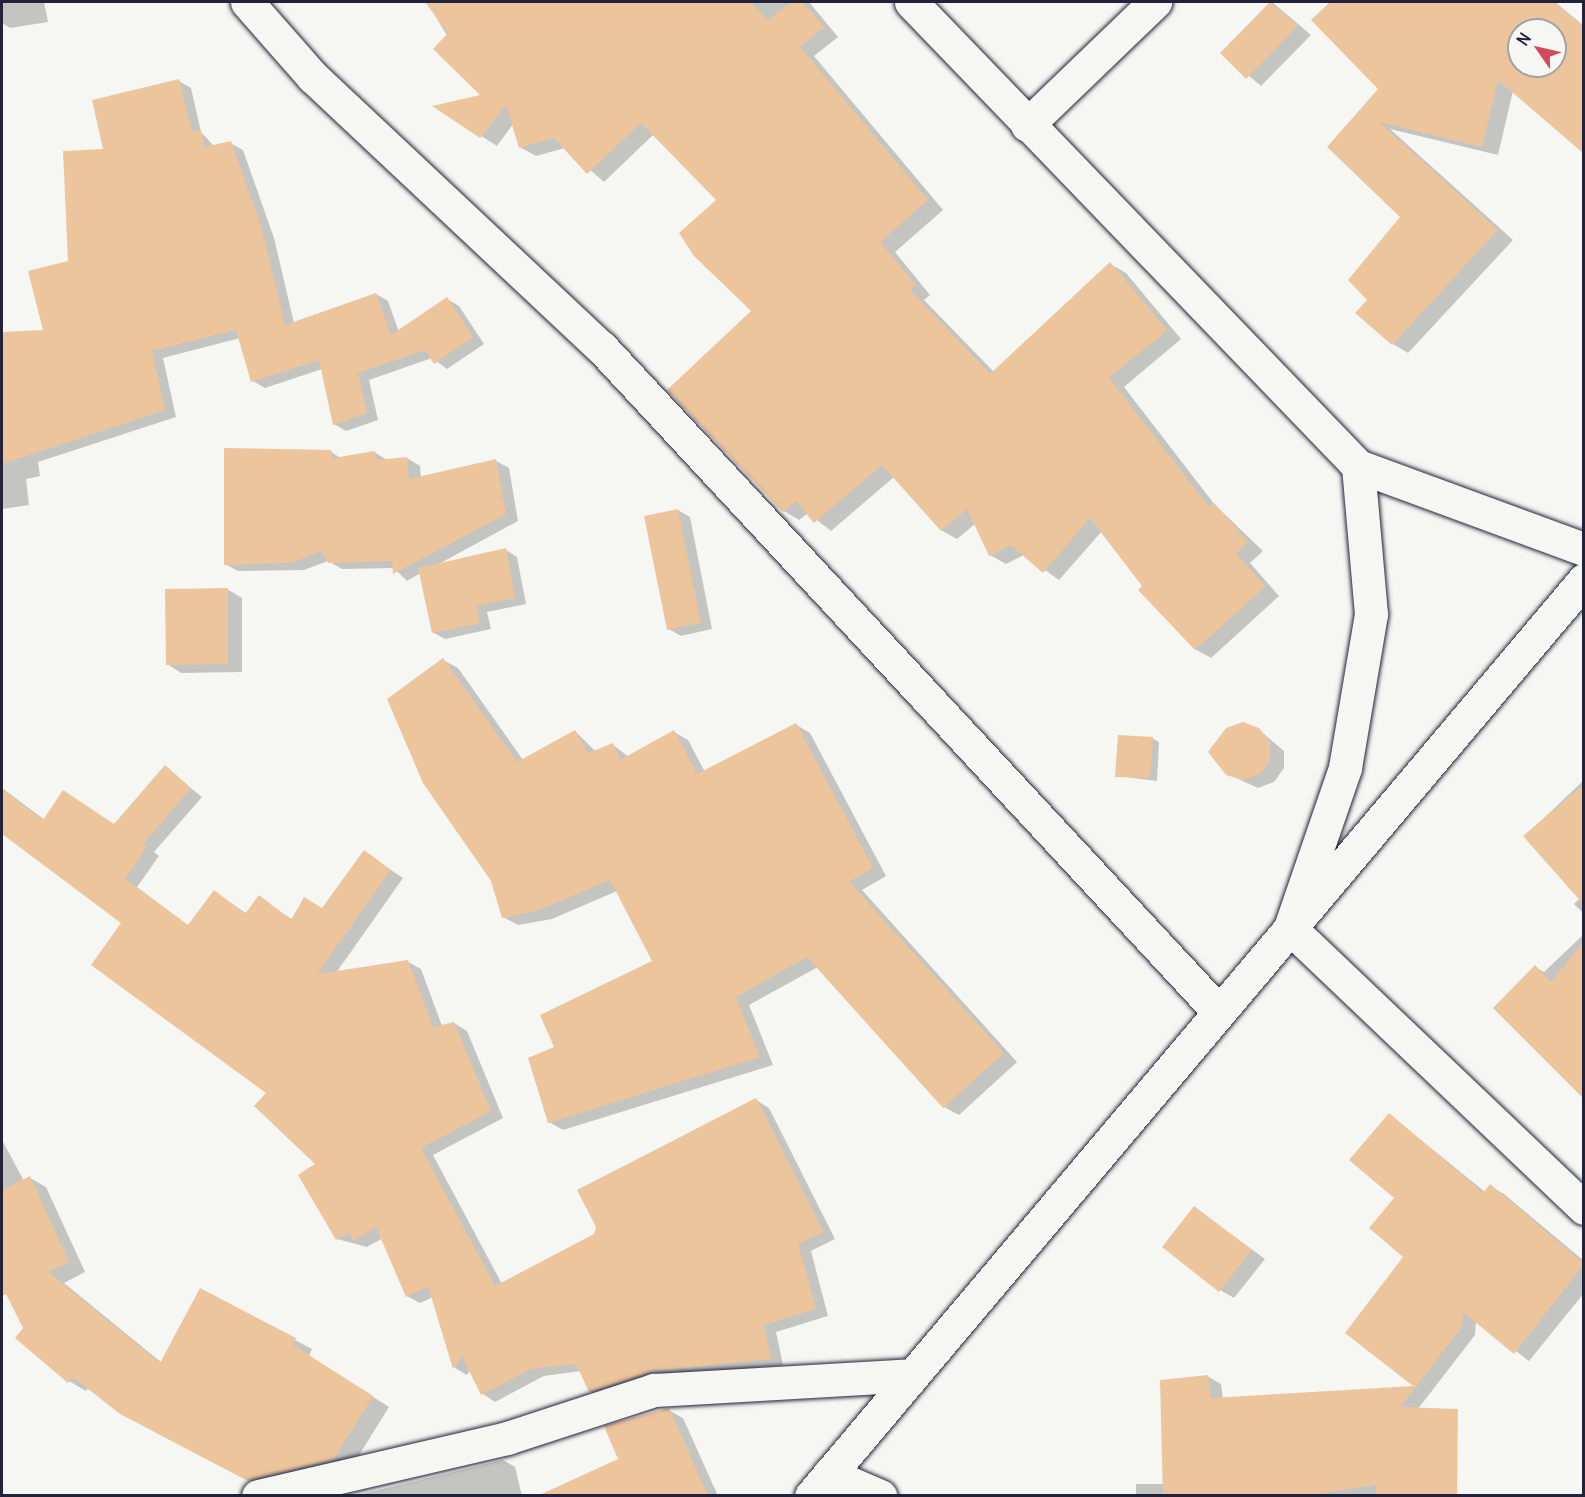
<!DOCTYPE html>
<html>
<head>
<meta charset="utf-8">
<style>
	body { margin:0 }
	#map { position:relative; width:1585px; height:1497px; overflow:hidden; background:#f6f6f2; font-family:Delius,sans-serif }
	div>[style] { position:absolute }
	.shadow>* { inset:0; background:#0003 }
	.building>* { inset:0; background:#edc59d }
	.roads { filter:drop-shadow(0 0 2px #22223b) drop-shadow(0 0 2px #22223b) }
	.street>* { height:33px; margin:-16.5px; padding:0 16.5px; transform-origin:16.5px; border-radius:16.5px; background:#f6f6f2 }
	span { translate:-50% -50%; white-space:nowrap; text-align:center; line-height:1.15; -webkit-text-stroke:4.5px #f6f6f2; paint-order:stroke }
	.frame { position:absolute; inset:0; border:3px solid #22223b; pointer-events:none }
	.north { position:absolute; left:1507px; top:18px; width:60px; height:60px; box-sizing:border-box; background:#f6f6f2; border:2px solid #a1a1a9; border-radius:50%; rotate:304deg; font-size:16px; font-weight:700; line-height:24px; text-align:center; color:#22223b }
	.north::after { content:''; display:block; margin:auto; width:21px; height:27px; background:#d1495b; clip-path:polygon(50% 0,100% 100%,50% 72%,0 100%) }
</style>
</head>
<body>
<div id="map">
	<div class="shadow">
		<i style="clip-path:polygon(2px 2px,44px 2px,48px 22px,10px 28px,2px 23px)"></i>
		<i style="clip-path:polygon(427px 2px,809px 2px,838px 37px,814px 56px,943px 210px,895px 252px,930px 295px,924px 300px,994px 372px,1110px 264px,1126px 273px,1181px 339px,1124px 387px,1215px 505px,1263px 551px,1250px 563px,1279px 596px,1211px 658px,1195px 649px,1102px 531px,1059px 580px,1024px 555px,1006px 564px,990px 555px,975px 524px,957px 539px,941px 530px,894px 477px,831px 531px,808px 513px,799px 520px,784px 511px,753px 311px,718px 200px,654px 134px,604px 182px,565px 148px,536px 156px,520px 147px,513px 124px,497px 146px,436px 107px,483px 96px)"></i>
		<i style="clip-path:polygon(1272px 2px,1311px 35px,1261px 86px,1222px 53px)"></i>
		<i style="clip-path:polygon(1331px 2px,1412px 2px,1367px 68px,1313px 20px)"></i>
		<i style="clip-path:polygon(evenodd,1511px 2px,1555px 2px,1584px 26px,1584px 152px,1513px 91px,1498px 155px,1390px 129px,1513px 240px,1408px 353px,1393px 344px,1369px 300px,1402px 217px,1340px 156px,1474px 3px,1497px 19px,1511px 2px,1519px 30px,1555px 30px,1555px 66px,1519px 66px,1519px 30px)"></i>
		<i style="clip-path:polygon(179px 81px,191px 88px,201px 132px,214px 146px,230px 143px,243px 150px,274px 238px,294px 323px,376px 294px,388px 301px,399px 332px,447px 299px,459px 306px,484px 344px,447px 369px,432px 358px,369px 380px,378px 420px,346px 431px,334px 424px,322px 369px,265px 388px,253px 381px,240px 338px,163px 358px,176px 417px,38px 462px,40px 476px,26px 479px,29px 505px,2px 509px,2px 363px,25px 358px,48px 343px,105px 151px)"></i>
		<i style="clip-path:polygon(331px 452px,341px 458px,374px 452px,387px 460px,407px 458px,420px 466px,421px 478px,496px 461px,509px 468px,518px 521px,437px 565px,506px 550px,517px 557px,526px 604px,487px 612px,491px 629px,445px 639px,434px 633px,421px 573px,407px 581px,394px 568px,342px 569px,328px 561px,304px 570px,238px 571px,225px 564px)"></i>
		<i style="clip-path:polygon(678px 510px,690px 517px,712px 629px,681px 636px,669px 629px)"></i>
		<i style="clip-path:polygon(227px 589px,242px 598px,242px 672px,181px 673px,167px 664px)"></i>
		<i style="clip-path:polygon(443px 660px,458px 668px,523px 760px,575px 731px,596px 752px,613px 745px,629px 757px,674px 732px,688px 740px,705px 772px,795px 724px,810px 733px,886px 876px,862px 890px,1017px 1062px,959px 1115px,944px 1107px,818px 967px,749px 1005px,773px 1065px,563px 1130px,549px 1122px,555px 1048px,654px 962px,617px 891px,552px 919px,518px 925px,503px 917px)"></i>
		<i style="clip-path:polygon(1258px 729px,1284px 751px,1284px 768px,1274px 782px,1258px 788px,1227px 774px)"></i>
		<i style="clip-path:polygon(1152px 738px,1159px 742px,1157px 781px,1117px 776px)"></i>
		<i style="clip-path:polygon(165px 767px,202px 797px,154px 852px,159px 856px,137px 887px,189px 926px,215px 892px,247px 914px,259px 897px,293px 920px,323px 910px,364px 852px,403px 878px,336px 973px,408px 962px,421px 969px,442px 1026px,454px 1023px,467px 1031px,503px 1118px,433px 1155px,502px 1284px,595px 1235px,756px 1100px,769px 1108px,835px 1239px,811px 1251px,828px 1316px,776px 1332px,783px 1365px,666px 1378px,603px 1398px,590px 1391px,581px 1371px,544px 1376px,495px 1402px,483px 1394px,470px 1370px,467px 1375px,455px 1368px,433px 1297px,420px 1303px,407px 1296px,383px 1238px,367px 1247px,337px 1239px,318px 1165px,268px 1093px,123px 922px,2px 832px,2px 788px,45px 820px,115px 825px)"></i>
		<i style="clip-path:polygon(1584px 780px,1584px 914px,1574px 904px,1580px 898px,1525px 836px)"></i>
		<i style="clip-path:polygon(1584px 934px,1584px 1095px,1535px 967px,1544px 972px)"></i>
		<i style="clip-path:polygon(1389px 1114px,1485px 1192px,1490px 1186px,1504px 1194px,1584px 1261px,1584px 1293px,1529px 1361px,1476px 1321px,1475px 1335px,1414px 1414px,1377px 1494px,1136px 1496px,1136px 1484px,1165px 1484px,1207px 1376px,1221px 1384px,1223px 1399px,1417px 1387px,1347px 1333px,1406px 1257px)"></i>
		<i style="clip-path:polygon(2px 1140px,24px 1181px,30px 1178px,46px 1187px,85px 1272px,64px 1283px,162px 1363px,200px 1290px,312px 1349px,309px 1356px,389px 1407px,351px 1468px,266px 1489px,139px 1423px,89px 1387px,86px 1391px,69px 1381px,24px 1329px,2px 1278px)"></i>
		<i style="clip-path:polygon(1195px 1208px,1265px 1259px,1234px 1298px,1220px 1290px)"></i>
		<i style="clip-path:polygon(668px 1410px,683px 1418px,718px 1496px,603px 1496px,620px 1459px)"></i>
		<i style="clip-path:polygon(503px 1460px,515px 1467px,522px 1496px,354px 1496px)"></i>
	</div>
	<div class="building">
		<i style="clip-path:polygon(425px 2px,750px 2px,768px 20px,792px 2px,802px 2px,824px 27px,800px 47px,928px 200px,880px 242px,916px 285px,910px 290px,990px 374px,1110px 262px,1167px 330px,1109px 378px,1209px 507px,1214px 503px,1248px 542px,1236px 553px,1265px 587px,1195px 650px,1138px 590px,1142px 586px,1090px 518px,1043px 573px,1011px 545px,989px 556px,967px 509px,941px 531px,882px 465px,814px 523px,796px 501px,783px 512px,667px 390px,751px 311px,694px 256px,679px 233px,716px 200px,641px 123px,587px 174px,554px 138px,519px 148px,506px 105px,480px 138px,432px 106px,480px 95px,433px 49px,448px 33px)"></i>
		<i style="clip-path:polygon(1270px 2px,1298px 26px,1246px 79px,1220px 53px)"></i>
		<i style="clip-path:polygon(evenodd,1330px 2px,1554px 2px,1584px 27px,1584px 154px,1498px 80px,1482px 147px,1379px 122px,1498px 230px,1392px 345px,1355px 313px,1367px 300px,1348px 280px,1400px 217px,1327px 147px,1378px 89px,1311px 20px,1330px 2px,1519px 30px,1555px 30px,1555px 66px,1519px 66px,1519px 30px)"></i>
		<i style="clip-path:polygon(179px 79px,192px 131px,201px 130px,204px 147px,231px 141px,262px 230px,285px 325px,376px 293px,391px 335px,447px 297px,473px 337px,434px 364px,425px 350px,358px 373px,367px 413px,333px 425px,319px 360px,251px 382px,236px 330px,152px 351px,165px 410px,2px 464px,2px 332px,43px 330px,28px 271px,68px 261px,63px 151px,103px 149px,92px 100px)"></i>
		<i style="clip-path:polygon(224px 448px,331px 450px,333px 458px,375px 451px,377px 460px,407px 457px,409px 479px,496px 459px,506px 514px,393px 574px,392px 561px,328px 563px,322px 551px,290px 563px,224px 565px)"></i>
		<i style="clip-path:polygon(678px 509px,701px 623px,667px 630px,644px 516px)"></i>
		<i style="clip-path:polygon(506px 548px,515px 598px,476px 606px,480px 623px,432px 633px,418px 568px)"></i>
		<i style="clip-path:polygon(228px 588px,228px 664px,166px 665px,165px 589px)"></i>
		<i style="clip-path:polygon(443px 658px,517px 762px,575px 730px,588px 753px,613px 743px,620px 760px,674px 730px,697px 774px,796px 723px,873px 868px,849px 882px,1004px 1053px,943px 1108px,807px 957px,736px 997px,760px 1057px,548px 1123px,528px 1058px,554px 1047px,540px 1015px,652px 961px,610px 880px,537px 911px,502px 918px,491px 881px,423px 783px,387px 699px)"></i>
		<i style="clip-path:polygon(1243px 722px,1259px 728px,1270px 742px,1270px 760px,1260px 774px,1243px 780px,1226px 775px,1208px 752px,1226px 728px)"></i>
		<i style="clip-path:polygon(1118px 735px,1153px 737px,1150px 778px,1115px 777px)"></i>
		<i style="clip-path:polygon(165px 765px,191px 788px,143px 844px,147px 847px,125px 879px,188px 925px,214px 890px,245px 914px,259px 895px,291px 920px,304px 897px,322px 908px,364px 850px,391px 870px,317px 974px,408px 960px,433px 1027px,454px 1022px,491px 1111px,421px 1148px,495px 1286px,594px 1234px,596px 1227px,577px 1190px,756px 1098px,823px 1232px,798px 1244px,816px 1309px,764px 1325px,771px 1359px,653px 1371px,589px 1392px,576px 1364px,531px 1369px,481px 1395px,462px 1356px,453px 1369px,428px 1286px,406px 1297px,376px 1227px,353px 1241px,349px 1232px,336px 1240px,298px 1175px,315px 1164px,254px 1106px,266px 1093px,91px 965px,121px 923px,2px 834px,2px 789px,43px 820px,63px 790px,114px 824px)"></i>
		<i style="clip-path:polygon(1584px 784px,1584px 905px,1523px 836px)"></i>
		<i style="clip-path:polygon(1584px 941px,1584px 1099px,1493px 1008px,1535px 965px,1551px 982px)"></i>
		<i style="clip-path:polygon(1389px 1113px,1483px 1193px,1490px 1184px,1584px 1264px,1514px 1354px,1463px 1312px,1462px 1327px,1400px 1407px,1458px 1409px,1457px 1496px,1376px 1496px,1376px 1485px,1304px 1496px,1163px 1496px,1160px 1380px,1208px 1375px,1211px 1398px,1413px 1386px,1345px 1333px,1403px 1257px,1369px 1228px,1394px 1198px,1349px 1160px)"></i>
		<i style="clip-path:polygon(30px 1176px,69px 1262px,48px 1272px,160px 1363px,200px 1288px,296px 1338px,293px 1345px,373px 1396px,334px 1459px,248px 1481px,120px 1414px,73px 1377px,68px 1383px,15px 1338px,23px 1328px,6px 1294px,2px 1296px,2px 1190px)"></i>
		<i style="clip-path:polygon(1194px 1206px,1252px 1250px,1219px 1292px,1162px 1247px)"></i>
		<i style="clip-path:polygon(669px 1408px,708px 1496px,537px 1496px,618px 1459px,604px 1426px)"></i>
	</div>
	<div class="roads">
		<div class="street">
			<i style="left:247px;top:2px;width:100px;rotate:48.7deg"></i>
			<i style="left:313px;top:77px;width:395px;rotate:43.2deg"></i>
			<i style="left:601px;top:347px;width:908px;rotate:47.1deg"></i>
			<i style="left:911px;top:2px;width:644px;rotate:46.07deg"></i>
			<i style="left:1358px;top:466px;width:241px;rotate:20.2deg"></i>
			<i style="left:1027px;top:125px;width:178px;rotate:-43.9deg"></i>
			<i style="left:1358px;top:466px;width:149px;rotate:85deg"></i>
			<i style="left:1371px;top:614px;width:156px;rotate:99.6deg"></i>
			<i style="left:1345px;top:768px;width:169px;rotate:109deg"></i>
			<i style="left:1290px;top:928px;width:406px;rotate:43.6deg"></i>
			<i style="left:829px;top:1474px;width:56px;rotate:23.3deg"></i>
			<i style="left:258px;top:1496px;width:256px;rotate:-13.1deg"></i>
			<i style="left:507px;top:1438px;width:155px;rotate:-18.1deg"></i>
			<i style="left:654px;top:1390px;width:258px;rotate:-3.3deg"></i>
			<i style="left:811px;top:1496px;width:1199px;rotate:-49.84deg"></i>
		</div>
	</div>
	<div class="frame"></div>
	<div class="north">N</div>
</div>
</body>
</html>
